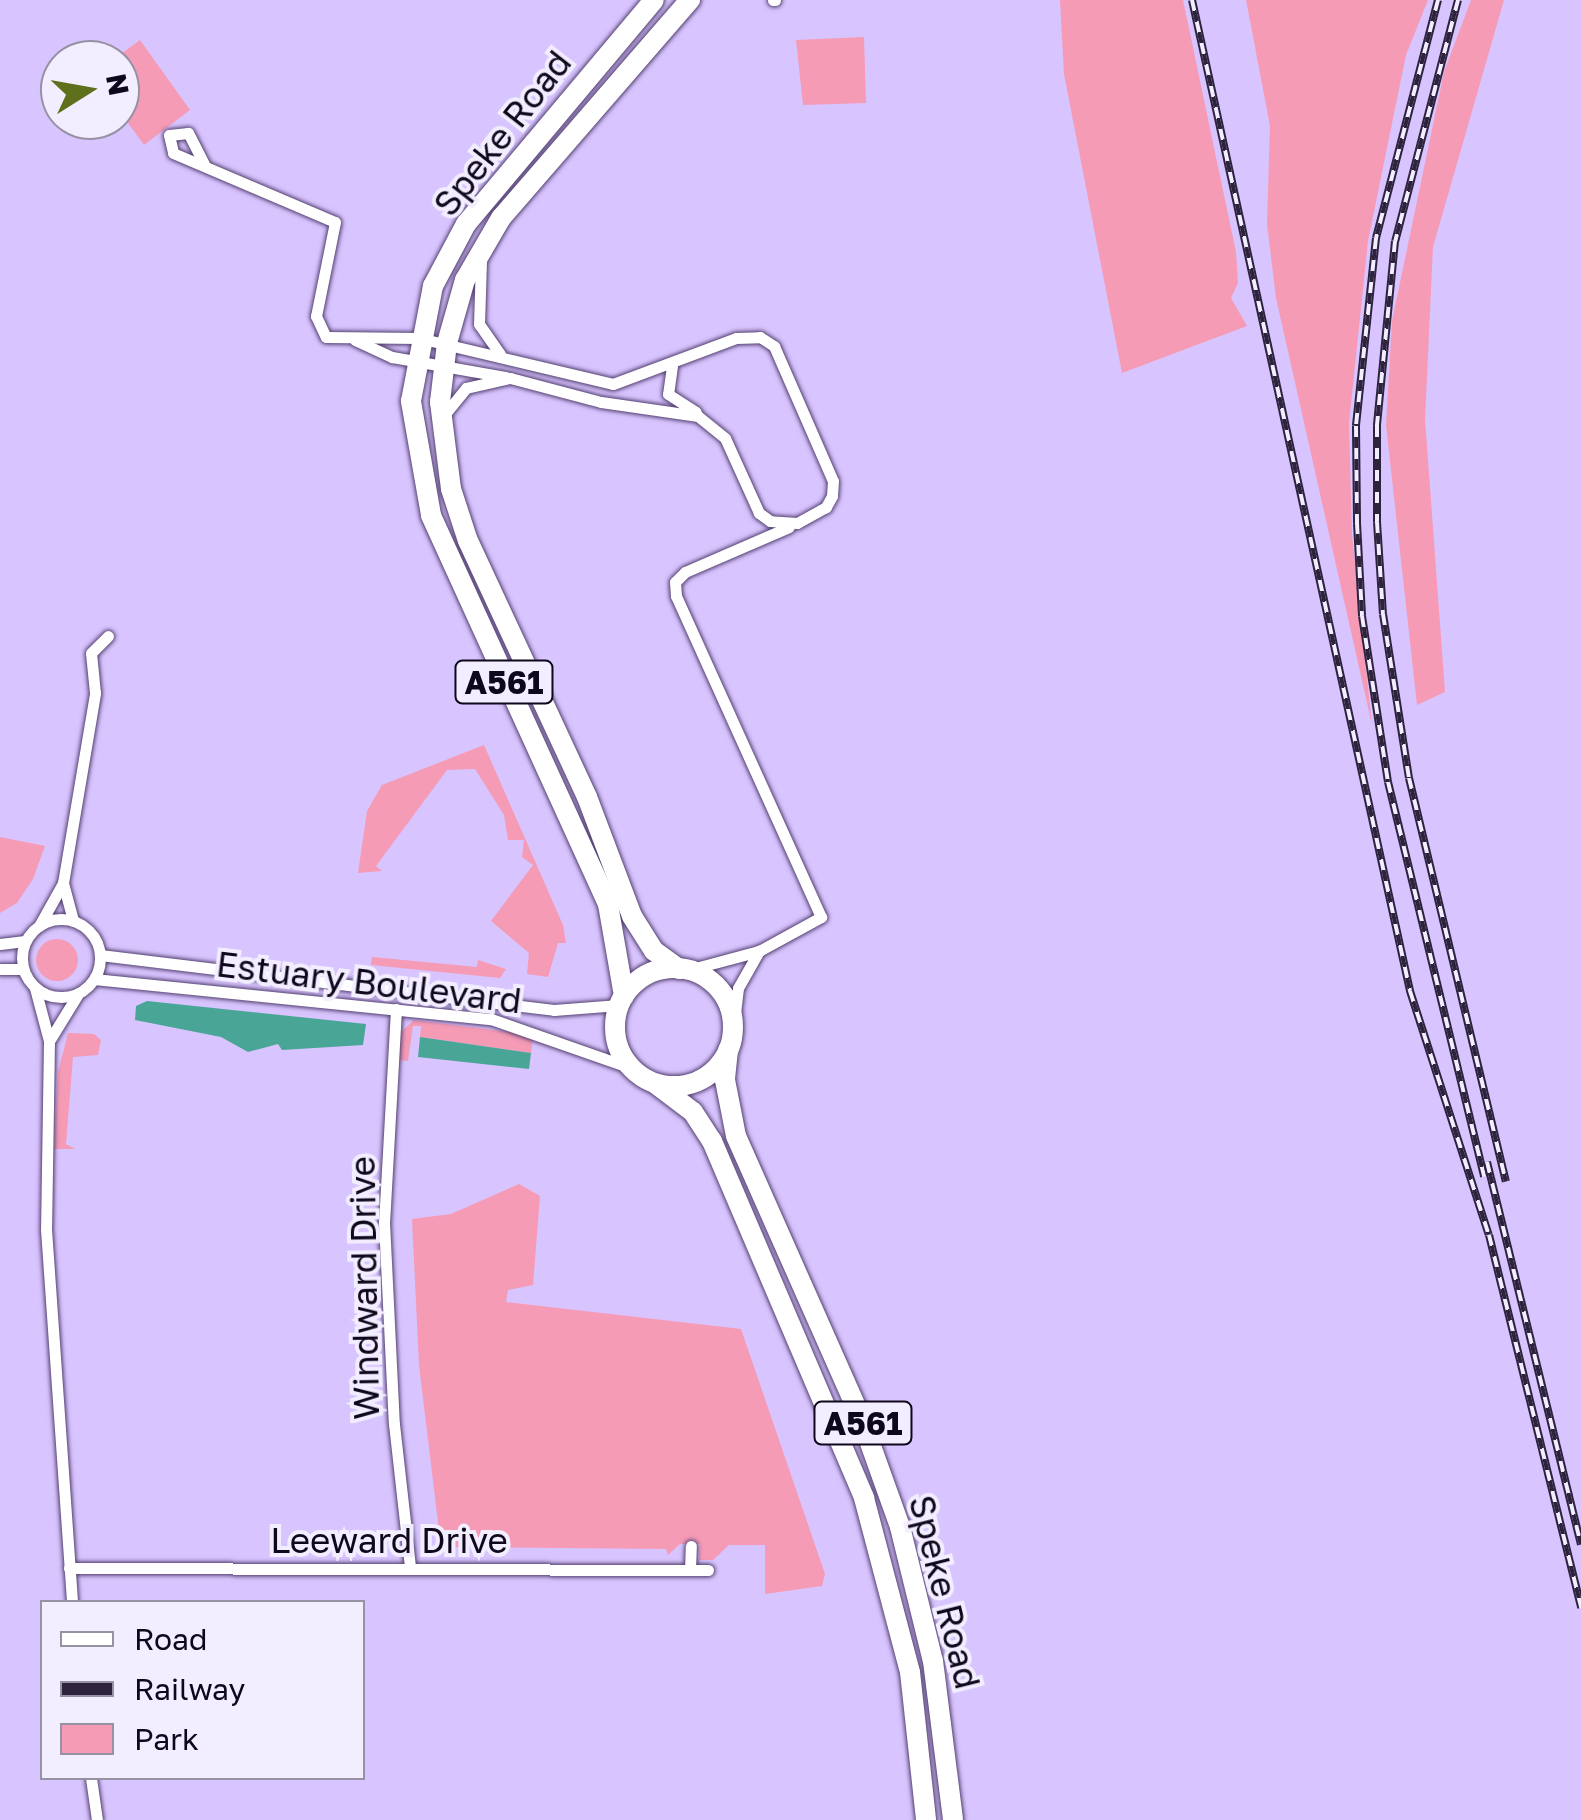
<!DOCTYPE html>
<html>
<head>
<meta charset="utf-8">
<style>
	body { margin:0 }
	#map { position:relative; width:1581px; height:1820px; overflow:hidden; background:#d8c4fe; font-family:"Golos Text",sans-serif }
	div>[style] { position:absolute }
	.green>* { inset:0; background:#f59bb6 }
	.round { border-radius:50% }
	.water>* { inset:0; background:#49a595 }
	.roads { filter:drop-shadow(0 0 2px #534071) drop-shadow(0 0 2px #534071) }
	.minor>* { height:11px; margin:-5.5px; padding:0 5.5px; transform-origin:5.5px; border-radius:5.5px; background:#fff }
	.minor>.ring { margin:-5.5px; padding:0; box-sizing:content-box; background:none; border:11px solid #fff; border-radius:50% }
	.trunk>* { height:20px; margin:-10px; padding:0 10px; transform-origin:10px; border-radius:10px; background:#fff }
	.trunk>.ring { margin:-10px; padding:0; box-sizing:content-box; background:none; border:20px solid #fff; border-radius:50% }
	.rail>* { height:8px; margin-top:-4px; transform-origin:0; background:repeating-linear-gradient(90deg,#f2edff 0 11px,#2d233d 0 22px); box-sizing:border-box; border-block:2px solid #2d233d }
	span { translate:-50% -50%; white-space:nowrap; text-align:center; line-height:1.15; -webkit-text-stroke:8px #f2edff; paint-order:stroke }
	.shield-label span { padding:2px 8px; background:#f2edff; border:2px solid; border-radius:8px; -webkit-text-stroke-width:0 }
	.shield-label { font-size:32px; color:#0f071b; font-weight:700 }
	.street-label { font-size:35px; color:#0f071b }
	.legend { position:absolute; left:40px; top:1600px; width:325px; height:180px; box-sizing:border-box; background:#f2edff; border:2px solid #9791a4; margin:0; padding:12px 18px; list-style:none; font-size:30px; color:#0f071b }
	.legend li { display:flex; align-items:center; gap:20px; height:50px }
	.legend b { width:50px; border:2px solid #9791a4 }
	.north { position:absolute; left:40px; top:40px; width:100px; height:100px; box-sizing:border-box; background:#f2edff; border:2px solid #9791a4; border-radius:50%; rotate:79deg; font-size:28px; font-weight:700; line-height:40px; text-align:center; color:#0f071b }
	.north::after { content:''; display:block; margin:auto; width:35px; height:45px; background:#5f701d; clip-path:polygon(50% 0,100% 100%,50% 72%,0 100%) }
</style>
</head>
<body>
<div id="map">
	<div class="green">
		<i style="clip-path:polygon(1060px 0,1183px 0,1236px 252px,1238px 283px,1231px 298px,1247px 326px,1122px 373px,1064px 74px)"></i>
		<i style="clip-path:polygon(1246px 0,1428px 0,1406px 55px,1368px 241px,1349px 423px,1352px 534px,1372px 725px,1276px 298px,1267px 224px,1270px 126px)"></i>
		<i style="clip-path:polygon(1471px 0,1504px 0,1433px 247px,1425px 419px,1445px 692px,1417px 705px,1386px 425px,1392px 321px,1444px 72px)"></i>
		<i style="clip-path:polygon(864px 37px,866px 103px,803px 105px,796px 40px)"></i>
		<i style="clip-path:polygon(140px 40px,190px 110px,144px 145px,120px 112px,120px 60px,113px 60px)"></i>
		<i style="clip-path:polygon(484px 745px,563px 925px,566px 943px,558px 943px,548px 977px,527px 974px,529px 953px,491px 921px,533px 865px,522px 857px,524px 840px,508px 840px,504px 815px,475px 769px,447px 770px,376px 866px,382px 871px,358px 873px,367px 811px,382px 785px)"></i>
		<i style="clip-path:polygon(0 837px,45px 846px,33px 879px,17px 903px,0 913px)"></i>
		<i class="round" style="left:36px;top:939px;width:42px;height:42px"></i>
		<i style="clip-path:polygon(372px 957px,477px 967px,478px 960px,506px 969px,500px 978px,371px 965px)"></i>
		<i style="clip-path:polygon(414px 1020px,511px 1032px,533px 1039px,531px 1053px,420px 1037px,421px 1026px,413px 1026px,408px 1061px,398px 1060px,401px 1032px)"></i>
		<i style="clip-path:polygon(68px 1033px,94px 1034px,101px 1040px,98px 1055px,73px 1057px,66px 1144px,75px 1149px,54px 1149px,58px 1072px)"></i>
		<i style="clip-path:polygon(519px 1184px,540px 1196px,533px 1285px,508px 1290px,506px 1302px,741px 1329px,825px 1574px,822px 1586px,765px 1594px,765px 1545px,729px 1545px,713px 1560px,699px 1560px,700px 1544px,680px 1544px,668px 1555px,666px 1549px,441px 1547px,419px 1365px,412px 1219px,451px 1214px)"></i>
	</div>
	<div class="water">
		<i style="clip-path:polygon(147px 1001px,366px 1024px,363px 1045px,282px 1050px,278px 1044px,248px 1052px,221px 1037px,135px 1020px,136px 1006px)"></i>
		<i style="clip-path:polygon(420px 1037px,531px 1053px,529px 1069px,418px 1057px)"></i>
	</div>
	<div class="roads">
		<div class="minor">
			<i style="left:773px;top:0;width:2px"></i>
			<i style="left:204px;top:164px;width:35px;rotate:-117deg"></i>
			<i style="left:188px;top:133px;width:19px;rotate:174deg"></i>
			<i style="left:169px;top:135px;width:18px;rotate:77deg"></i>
			<i style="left:173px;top:153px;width:176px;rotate:23.1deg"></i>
			<i style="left:335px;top:222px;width:96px;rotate:101.4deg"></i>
			<i style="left:316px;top:316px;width:23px;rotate:65deg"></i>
			<i style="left:326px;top:337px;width:93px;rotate:0.6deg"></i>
			<i style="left:419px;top:338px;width:199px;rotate:13.3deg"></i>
			<i style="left:613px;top:384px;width:131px;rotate:-20.5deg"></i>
			<i style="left:736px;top:338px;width:24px;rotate:-2deg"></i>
			<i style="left:760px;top:337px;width:17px;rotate:33deg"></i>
			<i style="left:774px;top:346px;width:147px;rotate:66.4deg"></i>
			<i style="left:833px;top:481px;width:15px;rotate:94deg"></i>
			<i style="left:832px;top:496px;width:13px;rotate:119deg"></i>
			<i style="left:826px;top:507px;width:33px;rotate:151deg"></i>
			<i style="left:797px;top:523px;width:27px;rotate:-176deg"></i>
			<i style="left:770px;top:521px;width:14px;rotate:-144deg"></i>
			<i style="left:759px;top:513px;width:82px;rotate:-114.4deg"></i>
			<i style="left:725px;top:438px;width:35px;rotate:-141deg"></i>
			<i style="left:698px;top:416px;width:98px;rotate:-171.8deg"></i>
			<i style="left:601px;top:402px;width:94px;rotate:-165.2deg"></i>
			<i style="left:510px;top:378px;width:45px;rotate:167.2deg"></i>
			<i style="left:466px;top:388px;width:33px;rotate:129deg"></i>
			<i style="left:481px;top:261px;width:63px;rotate:91.8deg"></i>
			<i style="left:479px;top:324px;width:37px;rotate:55deg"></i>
			<i style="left:355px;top:340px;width:41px;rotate:24.7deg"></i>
			<i style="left:392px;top:357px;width:116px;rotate:10deg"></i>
			<i style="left:672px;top:366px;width:28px;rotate:98deg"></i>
			<i style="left:668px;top:394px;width:33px;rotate:33deg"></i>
			<i style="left:63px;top:883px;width:39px;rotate:75deg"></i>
			<i class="ring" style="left:22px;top:919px;width:67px;height:67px"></i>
			<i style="left:39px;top:926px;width:49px;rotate:-60.8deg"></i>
			<i style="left:63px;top:883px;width:193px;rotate:-80.4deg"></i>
			<i style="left:95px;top:693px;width:40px;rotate:-95.7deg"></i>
			<i style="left:91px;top:653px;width:24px;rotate:-45deg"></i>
			<i style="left:0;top:944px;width:25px;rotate:-7deg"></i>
			<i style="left:100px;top:955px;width:457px;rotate:6.9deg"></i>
			<i style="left:554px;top:1010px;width:65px;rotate:-4.4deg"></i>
			<i style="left:0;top:969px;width:23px"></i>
			<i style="left:688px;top:970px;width:73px;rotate:-15deg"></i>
			<i style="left:759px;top:951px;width:71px;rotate:-28.7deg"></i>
			<i style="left:821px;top:917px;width:352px;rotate:-114.3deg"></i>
			<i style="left:676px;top:596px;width:14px;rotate:-94deg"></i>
			<i style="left:675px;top:582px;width:14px;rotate:-45deg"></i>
			<i style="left:685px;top:572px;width:113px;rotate:-23.4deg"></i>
			<i style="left:94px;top:979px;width:399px;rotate:5.8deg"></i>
			<i style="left:491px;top:1019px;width:148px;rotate:19.3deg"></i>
			<i style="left:35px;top:988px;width:55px;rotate:75.2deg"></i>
			<i style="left:49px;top:1041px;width:188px;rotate:90.9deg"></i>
			<i style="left:46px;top:1229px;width:374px;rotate:86deg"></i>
			<i style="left:396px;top:1009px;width:213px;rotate:93.2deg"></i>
			<i style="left:384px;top:1222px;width:202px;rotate:87.2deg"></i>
			<i style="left:394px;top:1424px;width:143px;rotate:83.6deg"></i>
			<i style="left:733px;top:1030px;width:42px;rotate:-83.2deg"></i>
			<i style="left:738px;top:988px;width:43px;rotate:-60.4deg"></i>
			<i style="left:49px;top:1041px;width:55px;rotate:-58.3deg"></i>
			<i style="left:69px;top:1568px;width:639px;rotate:0.18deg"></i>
			<i style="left:690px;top:1570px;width:24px;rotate:-88deg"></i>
			<i style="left:91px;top:1778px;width:42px;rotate:81.9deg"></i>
		</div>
		<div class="trunk">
			<i class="ring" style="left:615px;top:968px;width:98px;height:98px"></i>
			<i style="left:679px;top:969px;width:31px;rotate:-144deg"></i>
			<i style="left:654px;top:951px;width:41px;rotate:-122.2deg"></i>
			<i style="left:632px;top:916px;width:127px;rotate:-110.7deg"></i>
			<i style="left:587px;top:797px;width:282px;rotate:-114.9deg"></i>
			<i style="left:468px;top:541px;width:55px;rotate:-108.1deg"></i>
			<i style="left:451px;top:489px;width:88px;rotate:-97.2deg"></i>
			<i style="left:440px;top:402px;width:59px;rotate:-83.2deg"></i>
			<i style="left:447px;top:343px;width:66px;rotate:-74.1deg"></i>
			<i style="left:465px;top:280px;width:72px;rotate:-59.9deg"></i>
			<i style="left:501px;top:218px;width:289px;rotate:-49.1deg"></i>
			<i style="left:624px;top:996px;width:93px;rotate:-99.9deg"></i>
			<i style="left:608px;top:904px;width:427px;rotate:-114.5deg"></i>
			<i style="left:431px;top:515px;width:116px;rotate:-100deg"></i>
			<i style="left:411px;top:401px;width:117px;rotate:-79.2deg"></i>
			<i style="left:433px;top:286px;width:70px;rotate:-62deg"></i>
			<i style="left:466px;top:224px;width:292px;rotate:-50deg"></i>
			<i style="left:728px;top:1050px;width:30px;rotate:96deg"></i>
			<i style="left:725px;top:1080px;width:57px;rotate:78.9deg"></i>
			<i style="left:736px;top:1136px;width:308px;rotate:66.1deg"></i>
			<i style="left:861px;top:1418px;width:116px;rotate:70.3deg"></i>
			<i style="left:900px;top:1527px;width:138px;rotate:76.2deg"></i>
			<i style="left:933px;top:1661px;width:160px;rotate:82.8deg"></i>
			<i style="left:656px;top:1084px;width:46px;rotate:37.1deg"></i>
			<i style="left:693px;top:1112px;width:35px;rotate:57deg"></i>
			<i style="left:712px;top:1141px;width:388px;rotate:66.9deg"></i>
			<i style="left:864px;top:1498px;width:180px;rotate:75.2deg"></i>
			<i style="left:910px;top:1672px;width:149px;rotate:83.8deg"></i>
		</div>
	</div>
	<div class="rail">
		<i style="left:1192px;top:0;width:1015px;rotate:77.59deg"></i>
		<i style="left:1410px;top:991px;width:256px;rotate:72.1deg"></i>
		<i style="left:1489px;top:1235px;width:384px;rotate:76.1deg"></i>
		<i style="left:1438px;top:0;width:246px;rotate:104.6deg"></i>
		<i style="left:1376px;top:238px;width:189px;rotate:96.1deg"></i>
		<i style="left:1356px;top:426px;width:97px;rotate:89.4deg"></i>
		<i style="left:1357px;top:523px;width:93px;rotate:86.9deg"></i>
		<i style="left:1362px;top:616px;width:168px;rotate:81.1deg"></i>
		<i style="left:1388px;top:782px;width:406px;rotate:76.3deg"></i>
		<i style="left:1458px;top:0;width:249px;rotate:104.6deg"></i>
		<i style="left:1395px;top:241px;width:186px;rotate:95.6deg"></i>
		<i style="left:1377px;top:426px;width:96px;rotate:90deg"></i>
		<i style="left:1377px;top:522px;width:92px;rotate:86.3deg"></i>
		<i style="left:1383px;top:614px;width:166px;rotate:81deg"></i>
		<i style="left:1409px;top:778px;width:415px;rotate:76.5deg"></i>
		<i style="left:1487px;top:1162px;width:394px;rotate:76.2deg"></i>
	</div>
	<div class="shield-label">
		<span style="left:504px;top:682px">A561</span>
		<span style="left:863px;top:1423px">A561</span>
	</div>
	<div class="street-label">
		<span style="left:502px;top:133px;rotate:-52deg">Speke Road</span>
		<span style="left:369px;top:982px;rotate:7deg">Estuary Boulevard</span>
		<span style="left:364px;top:1288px;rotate:-91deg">Windward Drive</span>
		<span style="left:389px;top:1540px">Leeward Drive</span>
		<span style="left:945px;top:1592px;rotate:76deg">Speke Road</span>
	</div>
	<ul class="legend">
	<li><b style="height:12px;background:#fff"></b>Road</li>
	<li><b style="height:12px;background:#2d233d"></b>Railway</li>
	<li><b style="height:28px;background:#f59bb6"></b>Park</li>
	</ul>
	<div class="north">N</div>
</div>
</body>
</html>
